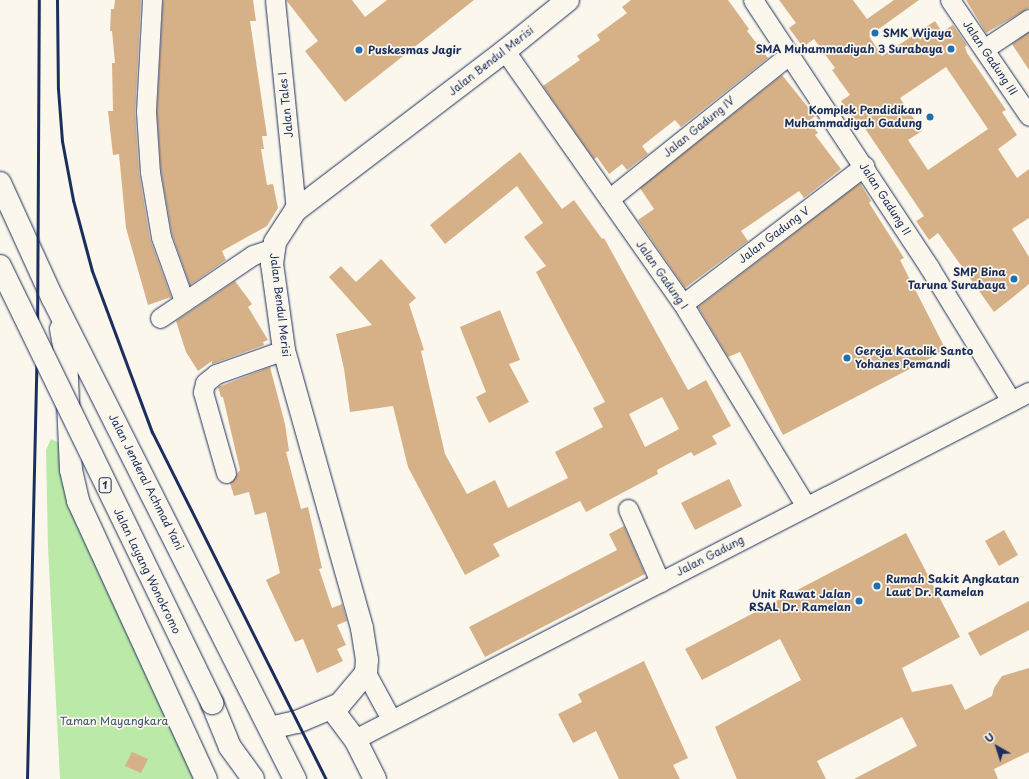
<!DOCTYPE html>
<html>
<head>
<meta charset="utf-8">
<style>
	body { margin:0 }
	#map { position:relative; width:1029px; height:779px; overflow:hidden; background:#fbf7ec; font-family:"Playpen Sans",sans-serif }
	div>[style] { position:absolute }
	.green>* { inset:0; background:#bbe9a7 }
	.building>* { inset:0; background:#d6b188 }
	.roads { filter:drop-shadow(0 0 1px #1b2f5e) drop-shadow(0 0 1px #1b2f5e) }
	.street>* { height:19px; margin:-9.5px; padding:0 9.5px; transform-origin:9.5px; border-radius:9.5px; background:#fbf7ec }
	.secondary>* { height:22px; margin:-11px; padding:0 11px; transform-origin:11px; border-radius:11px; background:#fbf7ec }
	.highway>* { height:22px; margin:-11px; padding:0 11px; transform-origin:11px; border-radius:11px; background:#fbf7ec }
	.rail>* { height:3px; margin:-1.5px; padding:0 1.5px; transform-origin:1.5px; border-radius:1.5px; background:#1b2f5e }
	.bridges { filter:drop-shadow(0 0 1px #1b2f5e) drop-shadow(0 0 1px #1b2f5e) }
	.highway-bridge>* { height:22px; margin:-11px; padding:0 11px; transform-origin:11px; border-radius:11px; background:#fbf7ec }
	.dots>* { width:11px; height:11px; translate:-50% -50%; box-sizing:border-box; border:2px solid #fbf7ec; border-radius:50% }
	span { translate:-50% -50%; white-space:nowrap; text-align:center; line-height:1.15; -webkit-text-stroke:3.5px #fbf7ec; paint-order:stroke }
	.shield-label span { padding:1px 3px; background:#fbf7ec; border:1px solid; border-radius:3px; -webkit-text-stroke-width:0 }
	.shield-label { font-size:10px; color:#1b2f5e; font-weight:700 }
	.poi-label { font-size:11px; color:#1b2f5e; font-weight:700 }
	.left { translate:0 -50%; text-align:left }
	.right { translate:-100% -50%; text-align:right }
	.street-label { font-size:11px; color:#1b2f5e }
	.park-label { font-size:11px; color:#3b546d }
	.north { position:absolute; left:977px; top:727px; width:40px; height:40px; -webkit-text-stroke:3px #fbf7ec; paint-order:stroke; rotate:321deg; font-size:11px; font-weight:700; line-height:16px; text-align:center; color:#1b2f5e }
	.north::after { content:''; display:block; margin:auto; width:14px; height:18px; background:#1b2f5e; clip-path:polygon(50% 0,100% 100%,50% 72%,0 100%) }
</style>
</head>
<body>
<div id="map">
	<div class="green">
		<i style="clip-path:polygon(51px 439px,61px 444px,201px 779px,60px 779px,48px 547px,46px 450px)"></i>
	</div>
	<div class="building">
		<i style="clip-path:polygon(115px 0,141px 0,135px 112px,139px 173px,150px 239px,171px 297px,148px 305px,126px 228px,119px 154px,113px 155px,108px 111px,113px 111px,112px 63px,115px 63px,112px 31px,110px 31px,111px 9px,114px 9px)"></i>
		<i style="clip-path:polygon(163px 0,253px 0,256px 21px,250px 21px,267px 136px,262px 136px,264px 149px,261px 149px,267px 185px,273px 184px,278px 208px,267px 226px,222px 251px,226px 260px,190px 285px,172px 234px,161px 171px,157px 112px)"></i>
		<i style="clip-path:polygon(286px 0,352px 0,365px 17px,387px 0,474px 0,345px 102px,305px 51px,318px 41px)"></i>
		<i style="clip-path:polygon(631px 0,728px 0,749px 29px,747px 31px,768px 58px,681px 127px,675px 120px,642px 146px,648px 154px,627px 170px,622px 164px,609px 174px,597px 157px,594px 159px,543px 86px,580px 60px,577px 56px,600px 40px,597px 35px,627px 13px,622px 7px)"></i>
		<i style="clip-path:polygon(evenodd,779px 0,853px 0,867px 19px,894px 0,919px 0,869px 36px,882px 56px,935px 21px,942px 32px,953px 25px,967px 45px,965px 47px,967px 53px,1006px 110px,1002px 112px,1017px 135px,998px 149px,1017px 178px,1029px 169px,1029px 218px,1012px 229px,1029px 257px,1029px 284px,1012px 298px,994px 312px,938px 233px,929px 240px,916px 221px,924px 216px,862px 124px,858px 127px,841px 101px,850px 95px,832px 70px,835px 68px,814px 39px,803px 47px,789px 28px,796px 23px,779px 0,946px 67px,988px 129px,928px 170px,908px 140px,922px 131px,900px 98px,946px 67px)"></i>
		<i style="clip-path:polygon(966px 0,1029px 0,1029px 8px,986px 33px)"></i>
		<i style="clip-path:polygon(1029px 32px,1029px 70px,1012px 44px)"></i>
		<i style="clip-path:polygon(782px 75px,815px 116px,809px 121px,818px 133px,815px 135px,841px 169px,804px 198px,799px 191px,741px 231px,748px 241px,685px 288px,638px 220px,654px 209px,640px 188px)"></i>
		<i style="clip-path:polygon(evenodd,520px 152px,562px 209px,574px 200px,602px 239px,604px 238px,688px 390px,706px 380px,731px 426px,712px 436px,717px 444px,694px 456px,691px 452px,657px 470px,658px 474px,586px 512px,580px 501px,493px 544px,500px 556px,465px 575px,408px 467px,393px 406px,350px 412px,344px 369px,336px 334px,372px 325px,329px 277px,341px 266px,356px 282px,381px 259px,416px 298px,409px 304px,424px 350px,421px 351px,445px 454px,467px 494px,495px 480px,508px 508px,568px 478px,555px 452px,603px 427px,593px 408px,605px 402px,536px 272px,546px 266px,524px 237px,543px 223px,517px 186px,445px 244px,430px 225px,520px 152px,662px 397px,679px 429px,645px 447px,629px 414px,662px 397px)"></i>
		<i style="clip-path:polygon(860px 183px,871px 201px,869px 203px,904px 258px,900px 260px,946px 350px,783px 435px,740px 352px,728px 357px,698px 307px)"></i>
		<i style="clip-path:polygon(235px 281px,252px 304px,248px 307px,268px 340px,263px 342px,264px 345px,212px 364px,212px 361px,198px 371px,186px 352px,176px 321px)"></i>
		<i style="clip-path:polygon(500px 310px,520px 360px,509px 364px,529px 402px,489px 423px,476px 397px,486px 392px,460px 327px)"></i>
		<i style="clip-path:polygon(270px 367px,285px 424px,289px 451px,286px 452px,301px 509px,308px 507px,322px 568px,319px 569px,332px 608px,342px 604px,347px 621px,337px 625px,346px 645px,337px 649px,343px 661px,317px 673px,303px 639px,295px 642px,266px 580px,280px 573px,266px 512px,255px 515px,249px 492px,234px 496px,230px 483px,240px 470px,223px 397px,221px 397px,218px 387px)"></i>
		<i style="clip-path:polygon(729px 479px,742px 506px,695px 530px,681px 503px)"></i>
		<i style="clip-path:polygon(624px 526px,645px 574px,485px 657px,469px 627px,617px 550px,609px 534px)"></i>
		<i style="clip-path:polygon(1004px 530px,1018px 555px,999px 566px,985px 541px)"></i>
		<i style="clip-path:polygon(906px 533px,960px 637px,902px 668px,912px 692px,952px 684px,965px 710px,992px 696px,994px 688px,1002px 676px,1029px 668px,1029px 752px,994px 769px,998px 779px,854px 779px,917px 746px,902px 717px,817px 761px,826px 779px,737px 779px,715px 727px,801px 680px,780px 639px,702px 680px,685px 649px)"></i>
		<i style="clip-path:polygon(1029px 601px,1029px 630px,980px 656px,968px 633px)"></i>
		<i style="clip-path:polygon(644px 661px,688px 758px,673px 765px,680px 779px,619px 779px,596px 731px,573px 743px,558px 714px,582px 702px,578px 694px)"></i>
		<i style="clip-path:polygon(132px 752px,148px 759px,141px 773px,125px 766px)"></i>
	</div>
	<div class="roads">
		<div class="street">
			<i style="left:152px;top:0;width:112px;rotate:93.1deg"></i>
			<i style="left:146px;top:112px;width:60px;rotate:86.2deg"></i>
			<i style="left:150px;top:172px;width:66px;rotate:80.4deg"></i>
			<i style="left:161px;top:237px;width:68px;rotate:70.2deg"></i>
			<i style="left:275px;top:0;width:211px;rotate:84.3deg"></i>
			<i style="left:753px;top:0;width:320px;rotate:56.6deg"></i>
			<i style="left:929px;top:267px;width:157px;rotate:58.5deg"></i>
			<i style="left:950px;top:0;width:140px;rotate:55.7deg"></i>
			<i style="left:984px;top:49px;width:54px;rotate:-33.7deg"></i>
			<i style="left:505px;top:51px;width:309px;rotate:54.9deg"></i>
			<i style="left:683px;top:304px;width:237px;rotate:58.7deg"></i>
			<i style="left:609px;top:199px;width:231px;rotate:-38.7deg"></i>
			<i style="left:683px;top:304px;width:228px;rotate:-37.3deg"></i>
			<i style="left:160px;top:318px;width:112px;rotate:-34.1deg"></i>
			<i style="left:253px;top:255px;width:21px;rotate:-19deg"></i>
			<i style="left:226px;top:473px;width:84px;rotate:-105.9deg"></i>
			<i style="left:203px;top:392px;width:9px;rotate:-77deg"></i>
			<i style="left:205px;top:383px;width:14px;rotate:-39deg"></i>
			<i style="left:216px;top:374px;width:72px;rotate:-19.4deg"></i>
			<i style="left:628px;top:509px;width:80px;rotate:66.3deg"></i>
			<i style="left:366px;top:673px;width:52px;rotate:61.5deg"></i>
			<i style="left:355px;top:739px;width:758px;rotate:-27.24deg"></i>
		</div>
		<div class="secondary">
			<i style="left:332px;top:709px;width:38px;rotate:53deg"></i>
			<i style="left:355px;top:739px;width:45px;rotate:63.4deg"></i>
			<i style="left:270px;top:728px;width:28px;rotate:-13deg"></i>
			<i style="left:297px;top:722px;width:47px;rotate:-22.7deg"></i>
			<i style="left:340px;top:704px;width:40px;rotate:-50deg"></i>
			<i style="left:366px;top:673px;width:13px;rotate:-86deg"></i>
			<i style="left:367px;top:660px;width:32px;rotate:-99deg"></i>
			<i style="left:362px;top:628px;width:289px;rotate:-105.7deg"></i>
			<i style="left:284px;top:350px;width:87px;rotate:-97.9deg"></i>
			<i style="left:272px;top:264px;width:22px;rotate:-82deg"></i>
			<i style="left:275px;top:242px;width:38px;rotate:-57deg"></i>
			<i style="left:296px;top:210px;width:263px;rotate:-37.3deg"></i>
			<i style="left:505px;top:51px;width:81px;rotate:-39deg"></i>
		</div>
		<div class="highway">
			<i style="left:0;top:183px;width:125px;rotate:65.5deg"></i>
			<i style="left:52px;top:297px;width:540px;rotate:63.25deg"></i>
			<i style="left:61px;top:329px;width:27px;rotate:80deg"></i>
			<i style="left:66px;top:356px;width:114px;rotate:87.5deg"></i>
			<i style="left:71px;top:470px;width:32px;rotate:77deg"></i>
			<i style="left:78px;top:501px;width:306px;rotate:65.3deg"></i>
			<i style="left:212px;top:703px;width:48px;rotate:67.8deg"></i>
			<i style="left:230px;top:747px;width:39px;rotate:54deg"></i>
		</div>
	</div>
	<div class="rail">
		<i style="left:57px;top:0;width:89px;rotate:89.4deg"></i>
		<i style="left:58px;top:89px;width:52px;rotate:85.6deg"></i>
		<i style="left:62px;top:141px;width:60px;rotate:79.4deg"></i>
		<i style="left:73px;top:200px;width:73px;rotate:75deg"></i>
		<i style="left:92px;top:271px;width:172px;rotate:69.6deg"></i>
		<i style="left:152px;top:432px;width:388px;rotate:63.4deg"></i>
		<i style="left:27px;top:779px;width:431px;rotate:-88.7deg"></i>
		<i style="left:37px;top:348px;width:348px;rotate:-89.7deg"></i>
	</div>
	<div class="bridges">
		<div class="highway-bridge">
			<i style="left:0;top:266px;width:486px;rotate:64.1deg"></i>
		</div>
	</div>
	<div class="dots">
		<i style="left:875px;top:33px;background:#1f6fb2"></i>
		<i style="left:951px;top:49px;background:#1f6fb2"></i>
		<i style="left:359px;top:50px;background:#1f6fb2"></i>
		<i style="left:930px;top:117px;background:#1f6fb2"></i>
		<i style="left:1014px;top:279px;background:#1f6fb2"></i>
		<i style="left:847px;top:358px;background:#1f6fb2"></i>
		<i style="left:877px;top:586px;background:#1f6fb2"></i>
		<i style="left:859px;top:601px;background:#1f6fb2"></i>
	</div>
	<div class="shield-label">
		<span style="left:105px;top:485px">1</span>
	</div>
	<div class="poi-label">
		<span class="left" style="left:883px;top:33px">SMK Wijaya</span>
		<span class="right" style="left:943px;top:49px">SMA Muhammadiyah 3 Surabaya</span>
		<span class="left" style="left:368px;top:50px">Puskesmas Jagir</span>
		<span class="right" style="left:922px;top:117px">Komplek Pendidikan<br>Muhammadiyah Gadung</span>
		<span class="right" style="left:1006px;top:279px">SMP Bina<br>Taruna Surabaya</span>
		<span class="left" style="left:855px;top:358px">Gereja Katolik Santo<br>Yohanes Pemandi</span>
		<span class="left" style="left:886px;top:586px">Rumah Sakit Angkatan<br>Laut Dr. Ramelan</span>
		<span class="right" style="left:851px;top:601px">Unit Rawat Jalan<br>RSAL Dr. Ramelan</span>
	</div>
	<div class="street-label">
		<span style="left:990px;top:58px;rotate:56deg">Jalan Gadung III</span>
		<span style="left:491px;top:61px;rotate:-38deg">Jalan Bendul Merisi</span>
		<span style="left:286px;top:105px;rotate:-96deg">Jalan Tales I</span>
		<span style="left:699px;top:127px;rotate:-39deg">Jalan Gadung IV</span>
		<span style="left:885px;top:199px;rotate:57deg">Jalan Gadung II</span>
		<span style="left:774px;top:235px;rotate:-37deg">Jalan Gadung V</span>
		<span style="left:662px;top:275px;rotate:55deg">Jalan Gadung I</span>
		<span style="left:280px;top:305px;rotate:83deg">Jalan Bendul Merisi</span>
		<span style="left:146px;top:482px;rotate:63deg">Jalan Jenderal Achmad Yani</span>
		<span style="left:710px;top:556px;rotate:-27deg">Jalan Gadung</span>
		<span style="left:147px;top:571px;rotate:64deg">Jalan Layang Wonokromo</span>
	</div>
	<div class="park-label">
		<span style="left:114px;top:721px">Taman Mayangkara</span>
	</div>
	<div class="north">U</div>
</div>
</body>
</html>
